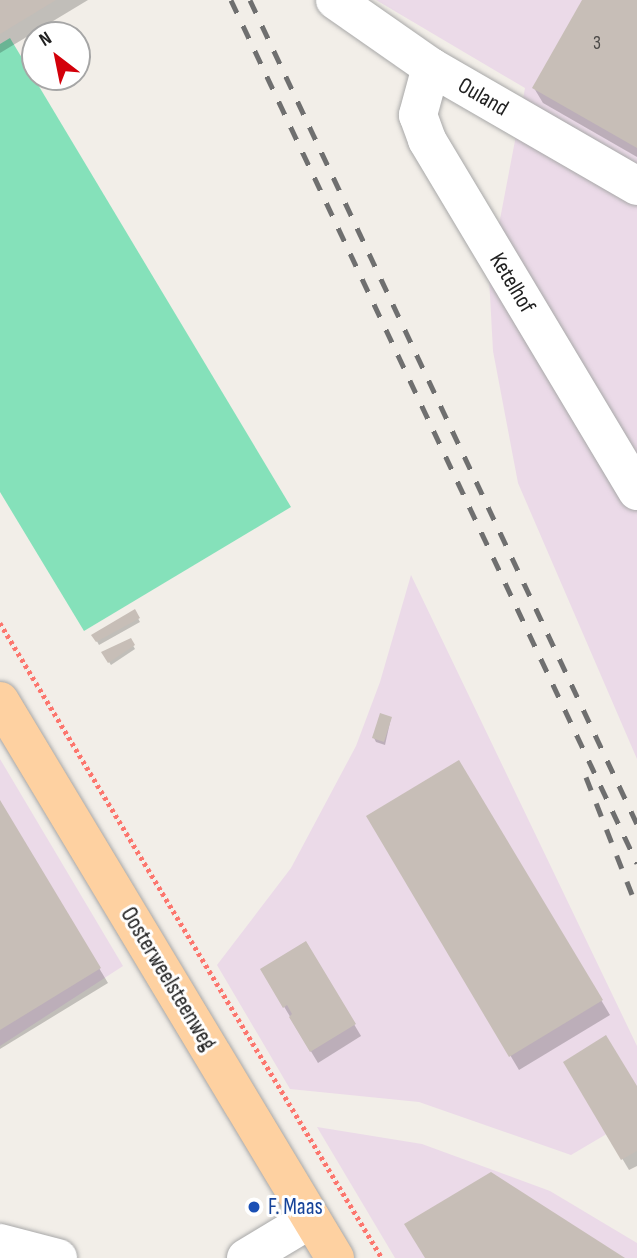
<!DOCTYPE html>
<html>
<head>
<meta charset="utf-8">
<style>
	body { margin:0 }
	#map { position:relative; width:637px; height:1258px; overflow:hidden; background:#f2eee8; font-family:"Sofia Sans Condensed",sans-serif }
	div>[style] { position:absolute }
	.industrial>* { inset:0; background:#ebdae8 }
	.pitch>* { inset:0; background:#85e1ba }
	.shadow>* { inset:0; background:#0003 }
	.building>* { inset:0; background:#c7beb7 }
	.path>* { height:4.5px; margin-top:-2.25px; transform-origin:0; background:repeating-linear-gradient(90deg,#fc766e 0 3.5px,transparent 0 7px) }
	.roads { filter:drop-shadow(0 0 2px #a8a8a8) drop-shadow(0 0 2px #a8a8a8) }
	.minor>* { height:38px; margin:-19px; padding:0 19px; transform-origin:19px; border-radius:19px; background:#fff }
	.major>* { height:38px; margin:-19px; padding:0 19px; transform-origin:19px; border-radius:19px; background:#fed1a1 }
	.rail>* { height:5px; margin-top:-2.5px; transform-origin:0; background:repeating-linear-gradient(90deg,#6f6f6f 0 14px,transparent 0 28px) }
	.dots>* { width:19px; height:19px; translate:-50% -50%; box-sizing:border-box; border:4px solid #fff; border-radius:50% }
	span { translate:-50% -50%; white-space:nowrap; text-align:center; line-height:1.15; -webkit-text-stroke:6px #fff; paint-order:stroke }
	.number-label { font-size:19px; color:#4a4846 }
	.number-label span { -webkit-text-stroke-width:0 }
	.street-label { font-size:23px; color:#212121 }
	.transit-label { font-size:23px; color:#164399 }
	.left { translate:0 -50%; text-align:left }
	.north { position:absolute; left:21px; top:21px; width:70px; height:70px; box-sizing:border-box; background:#fff; border:2px solid #a6a6a6; border-radius:50%; rotate:328deg; font-size:19px; font-weight:700; line-height:28px; text-align:center; color:#212121 }
	.north::after { content:''; display:block; margin:auto; width:24px; height:32px; background:#d3000a; clip-path:polygon(50% 0,100% 100%,50% 72%,0 100%) }
</style>
</head>
<body>
<div id="map">
	<div class="industrial">
		<i style="clip-path:polygon(376px 0,637px 0,637px 759px,518px 483px,493px 351px,489px 277px,525px 88px)"></i>
		<i style="clip-path:polygon(411px 575px,637px 1046px,637px 1116px,571px 1155px,419px 1102px,290px 1089px,217px 965px,291px 868px,356px 746px,380px 682px)"></i>
		<i style="clip-path:polygon(0 759px,123px 966px,0 1046px)"></i>
		<i style="clip-path:polygon(317px 1127px,422px 1144px,550px 1191px,637px 1243px,637px 1258px,395px 1258px)"></i>
	</div>
	<div class="pitch">
		<i style="clip-path:polygon(10px 38px,291px 507px,84px 631px,0 492px,0 44px)"></i>
	</div>
	<div class="shadow">
		<i style="clip-path:polygon(0 0,88px 0,0 53px)"></i>
		<i style="clip-path:polygon(584px 0,637px 0,637px 157px,543px 103px,534px 88px)"></i>
		<i style="clip-path:polygon(134px 611px,140px 622px,99px 645px,94px 636px)"></i>
		<i style="clip-path:polygon(130px 640px,135px 649px,111px 665px,103px 653px)"></i>
		<i style="clip-path:polygon(391px 718px,385px 745px,376px 742px,374px 738px)"></i>
		<i style="clip-path:polygon(459px 762px,610px 1015px,519px 1070px,368px 816px)"></i>
		<i style="clip-path:polygon(0 803px,108px 983px,0 1049px)"></i>
		<i style="clip-path:polygon(306px 943px,361px 1036px,318px 1063px,262px 970px)"></i>
		<i style="clip-path:polygon(565px 1062px,637px 1090px,637px 1166px,629px 1170px)"></i>
	</div>
	<div class="building">
		<i style="clip-path:polygon(0 0,56px 0,0 34px)"></i>
		<i style="clip-path:polygon(582px 0,637px 0,637px 148px,532px 88px)"></i>
		<i style="clip-path:polygon(135px 609px,140px 618px,96px 642px,91px 635px)"></i>
		<i style="clip-path:polygon(131px 638px,135px 645px,108px 663px,101px 652px)"></i>
		<i style="clip-path:polygon(380px 713px,392px 717px,384px 742px,372px 738px)"></i>
		<i style="clip-path:polygon(459px 760px,603px 1000px,509px 1057px,366px 816px)"></i>
		<i style="clip-path:polygon(0 800px,101px 968px,0 1030px)"></i>
		<i style="clip-path:polygon(306px 941px,356px 1024px,310px 1052px,289px 1017px,292px 1014px,287px 1005px,283px 1008px,260px 969px)"></i>
		<i style="clip-path:polygon(606px 1035px,637px 1086px,637px 1151px,621px 1160px,563px 1062px)"></i>
		<i style="clip-path:polygon(491px 1172px,625px 1258px,425px 1258px,404px 1224px)"></i>
	</div>
	<div class="path">
		<i style="left:0;top:623px;width:741px;rotate:58.97deg"></i>
	</div>
	<div class="roads">
		<div class="minor">
			<i style="left:335px;top:0;width:117px;rotate:34.9deg"></i>
			<i style="left:431px;top:67px;width:238px;rotate:30deg"></i>
			<i style="left:431px;top:67px;width:50px;rotate:105.2deg"></i>
			<i style="left:418px;top:115px;width:27px;rotate:70deg"></i>
			<i style="left:427px;top:140px;width:409px;rotate:59.1deg"></i>
			<i style="left:0;top:1243px;width:60px;rotate:14.5deg"></i>
			<i style="left:246px;top:1258px;width:76px;rotate:-31deg"></i>
		</div>
		<div class="major">
			<i style="left:0;top:701px;width:650px;rotate:58.98deg"></i>
		</div>
	</div>
	<div class="rail">
		<i style="left:231px;top:0;width:954px;rotate:64.81deg"></i>
		<i style="left:250px;top:0;width:910px;rotate:64.84deg"></i>
		<i style="left:586px;top:777px;width:140px;rotate:68.6deg"></i>
	</div>
	<div class="dots">
		<i style="left:254px;top:1207px;background:#1a4fb4"></i>
	</div>
	<div class="number-label">
		<span style="left:597px;top:44px">3</span>
	</div>
	<div class="street-label">
		<span style="left:483px;top:97px;rotate:30deg">Ouland</span>
		<span style="left:512px;top:283px;rotate:59deg">Ketelhof</span>
		<span style="left:168px;top:979px;rotate:59deg">Oosterweelsteenweg</span>
	</div>
	<div class="transit-label">
		<span class="left" style="left:268px;top:1207px">F. Maas</span>
	</div>
	<div class="north">N</div>
</div>
</body>
</html>
